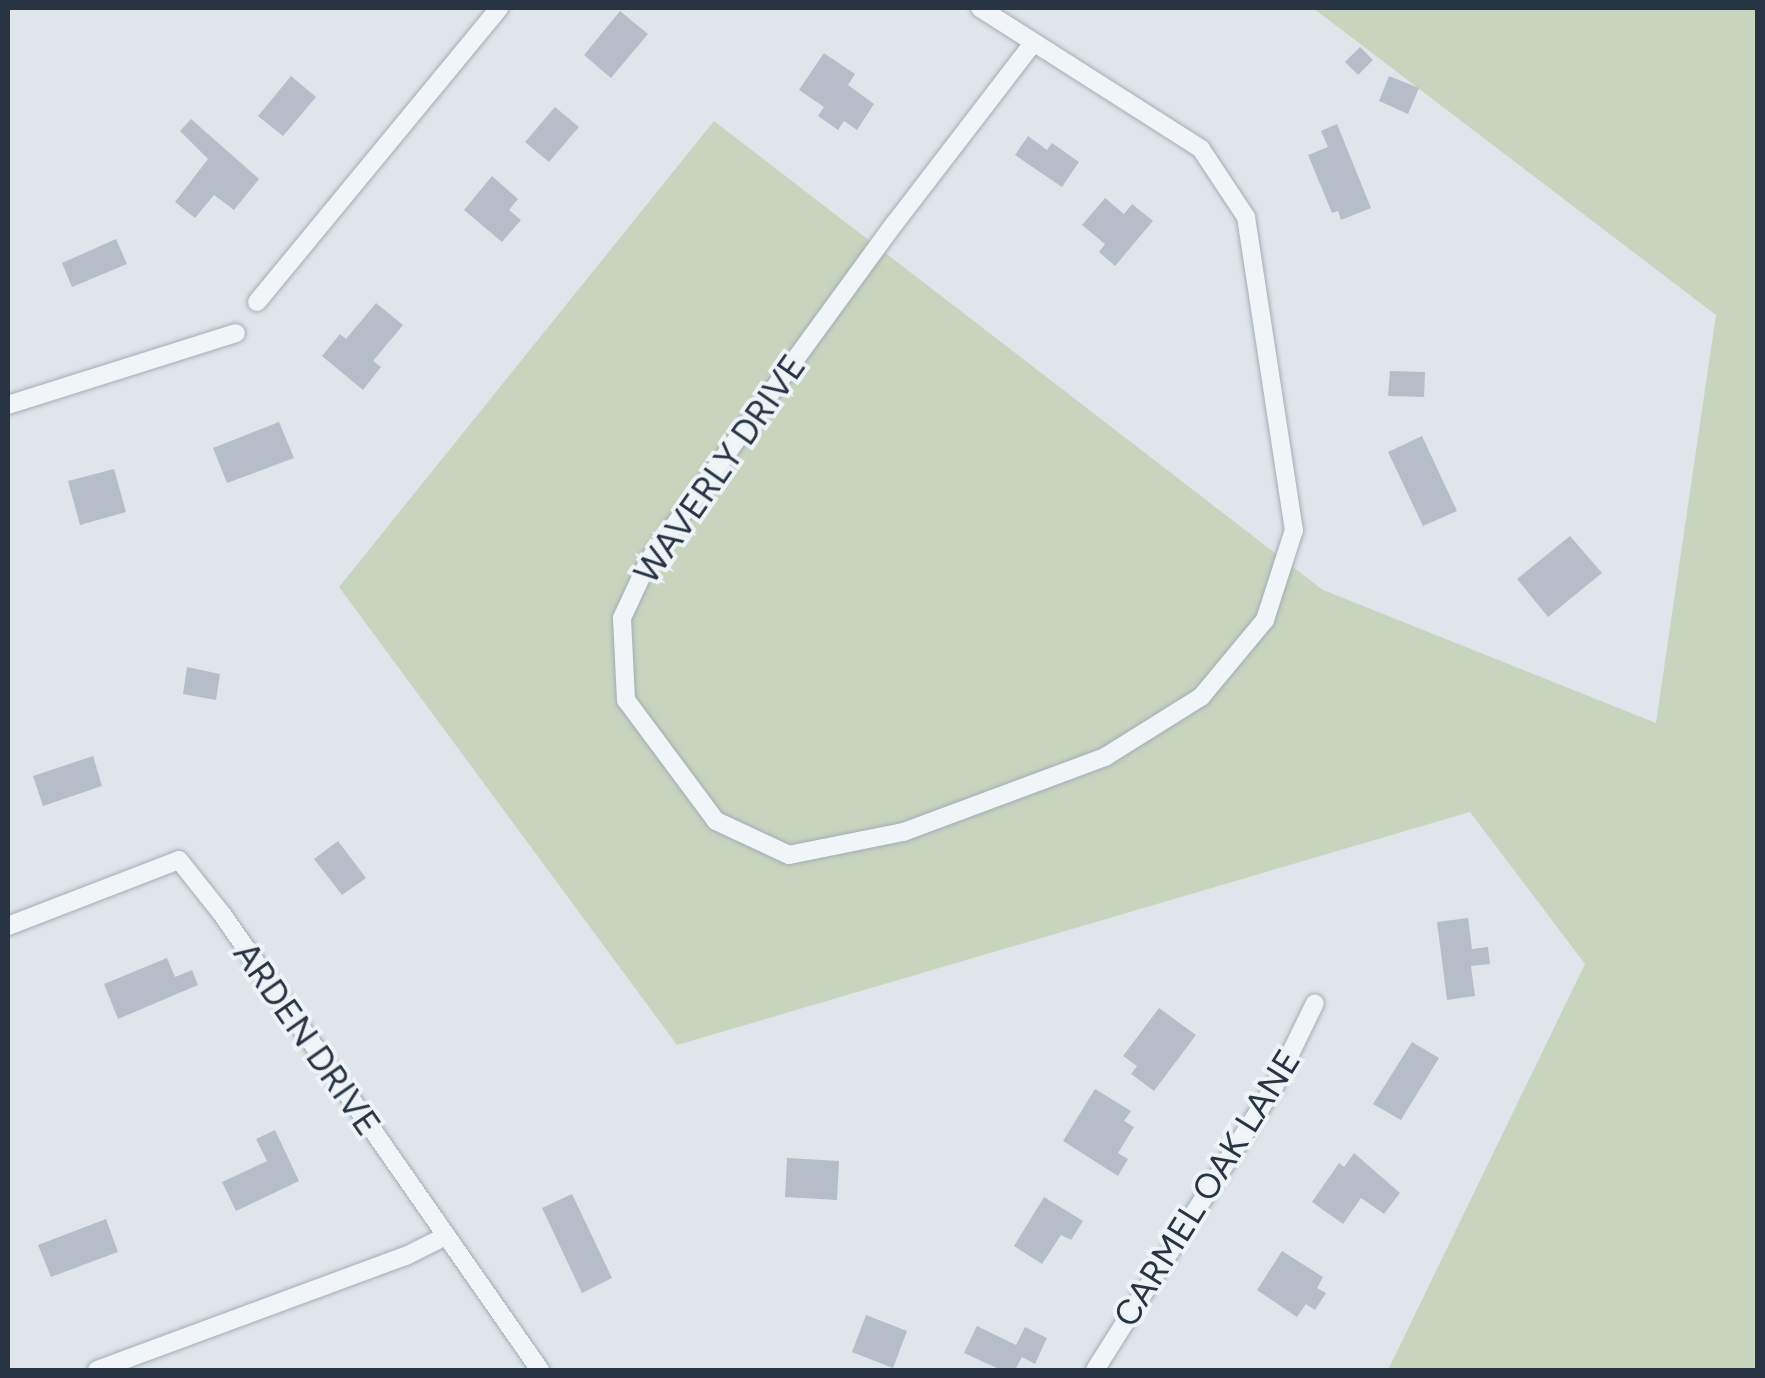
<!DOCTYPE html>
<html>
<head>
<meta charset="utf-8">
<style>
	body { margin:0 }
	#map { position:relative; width:1765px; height:1378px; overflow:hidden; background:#dfe5ea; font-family:Figtree,sans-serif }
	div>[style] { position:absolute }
	.green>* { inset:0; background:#c7d5bf }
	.building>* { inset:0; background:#b5bec8 }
	.roads { filter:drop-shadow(0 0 2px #a4acb5) drop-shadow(0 0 2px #a4acb5) }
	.street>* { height:18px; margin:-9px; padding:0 9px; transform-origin:9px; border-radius:9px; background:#f2f5f8 }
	span { translate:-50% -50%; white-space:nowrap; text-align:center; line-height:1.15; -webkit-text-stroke:8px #eef3f7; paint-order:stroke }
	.street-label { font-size:35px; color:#263443 }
	.frame { position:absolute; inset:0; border:10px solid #263443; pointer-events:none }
</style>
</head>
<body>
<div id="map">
	<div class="green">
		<i style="clip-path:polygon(1313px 8px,1757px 8px,1757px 1370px,1388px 1370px,1585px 964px,1470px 812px,677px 1045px,339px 587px,714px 121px,1323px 590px,1656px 723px,1716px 315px)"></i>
	</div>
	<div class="building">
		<i style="clip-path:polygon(620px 11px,648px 34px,611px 78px,584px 55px)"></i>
		<i style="clip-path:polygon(1360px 47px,1373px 60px,1358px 75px,1345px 62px)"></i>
		<i style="clip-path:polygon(824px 53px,855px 74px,848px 85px,874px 104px,857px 130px,844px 121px,838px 130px,818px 116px,824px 107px,799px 90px)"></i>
		<i style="clip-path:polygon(291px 76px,316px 97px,283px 136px,258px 116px)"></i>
		<i style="clip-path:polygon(1389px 76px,1419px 88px,1408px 114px,1379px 101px)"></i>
		<i style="clip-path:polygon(555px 107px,579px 127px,549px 162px,525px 142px)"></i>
		<i style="clip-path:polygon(191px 119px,259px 179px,234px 210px,214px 195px,195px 218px,175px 202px,208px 159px,180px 131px)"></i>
		<i style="clip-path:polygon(1337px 124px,1371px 208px,1341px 220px,1338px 211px,1332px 213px,1308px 155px,1328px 147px,1321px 131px)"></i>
		<i style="clip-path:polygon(1028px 136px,1047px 150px,1052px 143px,1079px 162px,1062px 187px,1015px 155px)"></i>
		<i style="clip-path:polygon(492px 176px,518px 199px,509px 210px,521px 220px,502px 242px,464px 210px)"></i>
		<i style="clip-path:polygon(1105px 198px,1124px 214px,1132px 204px,1153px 221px,1115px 266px,1099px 252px,1105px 244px,1082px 225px)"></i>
		<i style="clip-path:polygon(116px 239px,127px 264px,72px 287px,62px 263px)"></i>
		<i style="clip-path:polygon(376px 303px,403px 325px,373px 361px,381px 367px,363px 390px,322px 356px,340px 334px,346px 339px)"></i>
		<i style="clip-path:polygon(1390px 371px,1425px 372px,1424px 397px,1388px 396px)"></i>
		<i style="clip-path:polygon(279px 422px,294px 458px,227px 483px,213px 448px)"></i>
		<i style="clip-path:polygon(1422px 436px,1457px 511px,1423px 526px,1388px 452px)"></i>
		<i style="clip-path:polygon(114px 469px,126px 512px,80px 525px,68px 481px)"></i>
		<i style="clip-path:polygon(1570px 536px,1602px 573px,1548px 617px,1517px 579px)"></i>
		<i style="clip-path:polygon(187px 667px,220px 674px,216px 700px,183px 694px)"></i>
		<i style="clip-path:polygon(93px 756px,102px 786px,43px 806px,33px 776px)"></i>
		<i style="clip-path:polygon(338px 841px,366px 878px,342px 895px,314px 859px)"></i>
		<i style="clip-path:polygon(1468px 918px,1472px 949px,1488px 947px,1490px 964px,1471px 966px,1475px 996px,1447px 1000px,1437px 922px)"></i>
		<i style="clip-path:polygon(167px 958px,175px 977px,192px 970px,198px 985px,118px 1019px,104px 984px)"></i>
		<i style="clip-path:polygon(1159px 1008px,1196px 1035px,1154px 1091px,1131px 1074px,1137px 1066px,1123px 1056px)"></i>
		<i style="clip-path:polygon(1412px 1042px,1439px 1058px,1401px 1120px,1373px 1104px)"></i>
		<i style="clip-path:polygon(1095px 1089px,1131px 1111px,1124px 1121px,1134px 1127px,1118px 1153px,1128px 1159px,1118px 1176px,1063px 1141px)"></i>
		<i style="clip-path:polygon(275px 1130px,299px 1181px,236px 1211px,222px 1182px,267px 1161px,256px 1139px)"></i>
		<i style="clip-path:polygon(1354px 1153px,1400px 1193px,1384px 1214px,1361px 1198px,1343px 1224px,1312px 1202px,1339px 1163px,1344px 1167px)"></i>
		<i style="clip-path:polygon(787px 1158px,839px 1161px,837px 1200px,785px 1197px)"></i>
		<i style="clip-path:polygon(572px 1194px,612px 1278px,582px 1293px,542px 1208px)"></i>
		<i style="clip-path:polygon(1044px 1197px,1083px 1221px,1071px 1240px,1061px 1235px,1042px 1264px,1014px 1246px)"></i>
		<i style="clip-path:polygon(106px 1219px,118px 1252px,51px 1277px,38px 1245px)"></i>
		<i style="clip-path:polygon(1282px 1251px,1323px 1277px,1317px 1288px,1326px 1293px,1315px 1310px,1306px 1304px,1297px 1317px,1257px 1290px)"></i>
		<i style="clip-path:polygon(866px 1315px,907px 1331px,893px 1368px,852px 1352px)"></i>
		<i style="clip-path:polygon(977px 1326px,1016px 1345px,1025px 1327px,1047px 1338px,1035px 1364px,1022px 1357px,1015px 1370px,1001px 1370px,964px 1353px)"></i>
	</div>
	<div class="roads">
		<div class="street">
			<i style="left:980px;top:8px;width:262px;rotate:32.5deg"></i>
			<i style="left:1201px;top:149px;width:82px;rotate:56.5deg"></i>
			<i style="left:1246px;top:217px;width:317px;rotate:81.3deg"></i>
			<i style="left:1294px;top:530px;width:95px;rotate:107.9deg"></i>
			<i style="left:1265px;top:620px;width:100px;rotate:129.7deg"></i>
			<i style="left:1201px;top:697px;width:113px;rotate:148deg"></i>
			<i style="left:1105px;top:757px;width:215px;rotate:159.6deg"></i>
			<i style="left:903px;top:832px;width:116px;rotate:168.6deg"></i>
			<i style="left:789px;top:855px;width:81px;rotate:-155deg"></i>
			<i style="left:716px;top:821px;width:151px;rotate:-126.6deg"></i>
			<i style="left:626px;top:700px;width:82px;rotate:-92.8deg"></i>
			<i style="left:622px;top:618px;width:64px;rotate:-65deg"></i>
			<i style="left:649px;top:560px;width:417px;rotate:-53.9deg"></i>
			<i style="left:895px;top:223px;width:227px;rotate:-52.5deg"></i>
			<i style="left:257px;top:302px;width:381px;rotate:-50.5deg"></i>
			<i style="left:8px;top:405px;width:239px;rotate:-17.5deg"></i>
			<i style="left:8px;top:926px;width:183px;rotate:-21.1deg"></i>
			<i style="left:179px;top:860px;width:69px;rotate:51.5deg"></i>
			<i style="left:222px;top:914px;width:556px;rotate:55.11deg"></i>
			<i style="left:97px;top:1370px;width:329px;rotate:-20.3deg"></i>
			<i style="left:406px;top:1256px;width:45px;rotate:-26.6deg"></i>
			<i style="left:1095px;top:1370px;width:335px;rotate:-57.7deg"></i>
			<i style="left:1274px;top:1087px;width:93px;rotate:-64deg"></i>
		</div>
	</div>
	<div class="street-label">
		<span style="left:720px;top:469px;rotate:-55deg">WAVERLY DRIVE</span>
		<span style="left:307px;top:1039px;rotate:55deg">ARDEN DRIVE</span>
		<span style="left:1207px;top:1188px;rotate:-58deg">CARMEL OAK LANE</span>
	</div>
	<div class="frame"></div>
</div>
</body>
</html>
